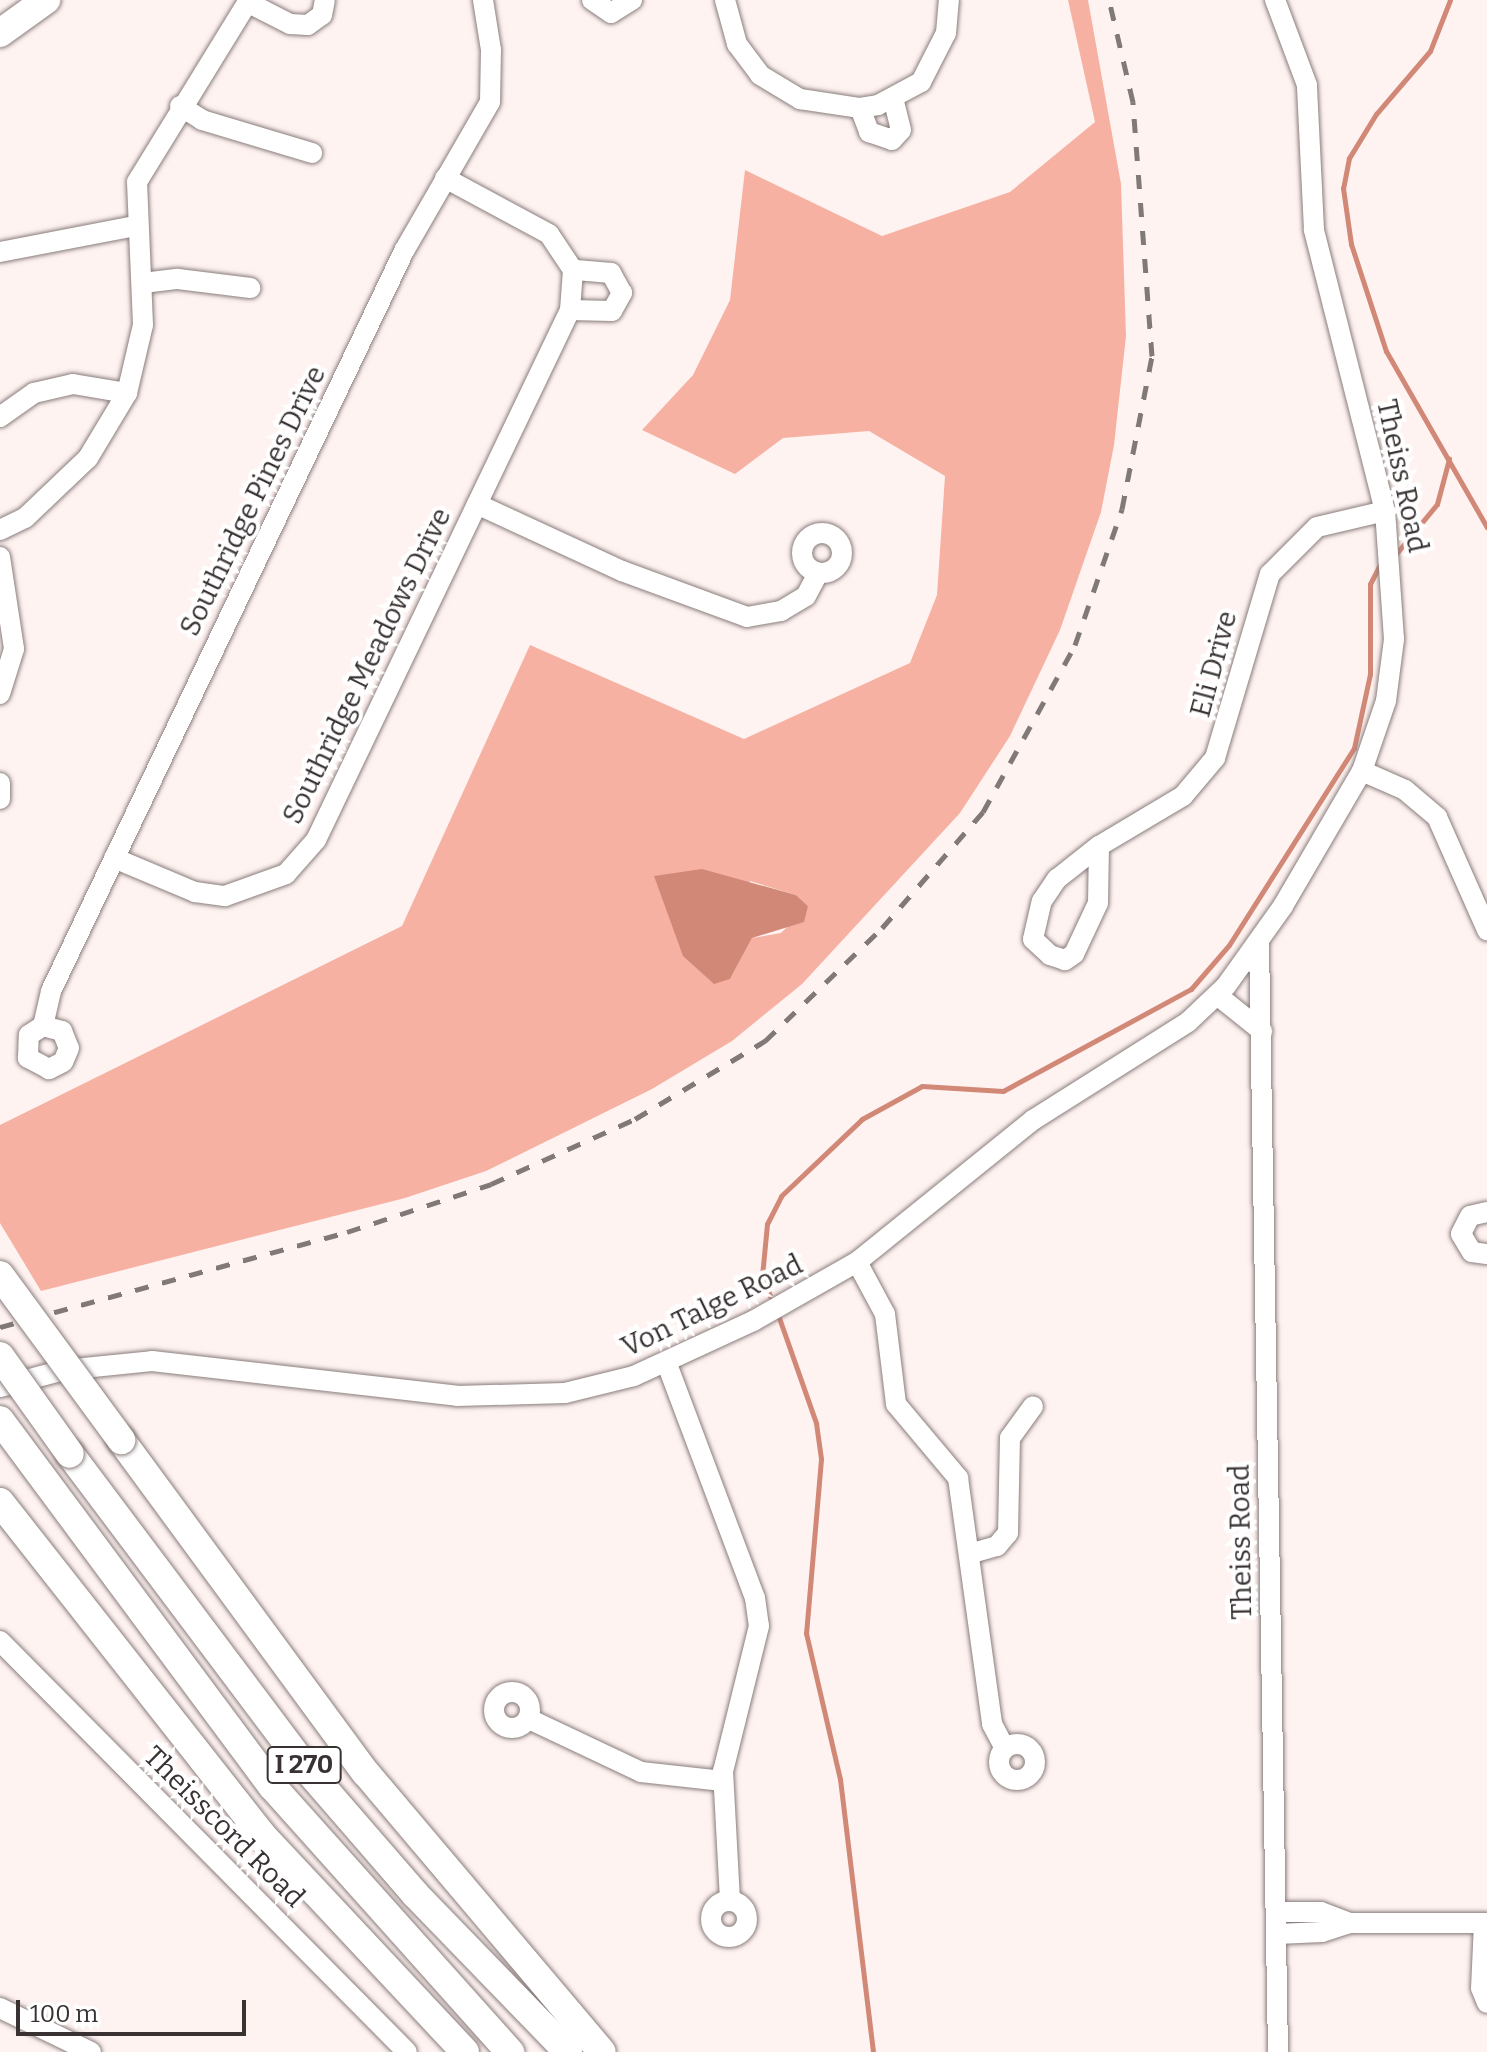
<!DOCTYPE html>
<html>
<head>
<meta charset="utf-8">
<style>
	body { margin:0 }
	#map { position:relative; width:1487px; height:2052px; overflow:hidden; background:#fef3f1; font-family:Bitter,serif }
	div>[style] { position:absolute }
	.green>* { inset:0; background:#f6b1a2 }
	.water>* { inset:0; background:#d28877 }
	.stream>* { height:5px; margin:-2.5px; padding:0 2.5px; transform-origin:2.5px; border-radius:2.5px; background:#d28877 }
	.roads { filter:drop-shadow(0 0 2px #897d7b) drop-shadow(0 0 2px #897d7b) }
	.minor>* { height:20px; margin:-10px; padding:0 10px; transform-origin:10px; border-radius:10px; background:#fff }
	.minor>.ring { margin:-10px; padding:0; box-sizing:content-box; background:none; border:20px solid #fff; border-radius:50% }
	.highway>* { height:28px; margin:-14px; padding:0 14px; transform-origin:14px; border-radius:14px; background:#fff }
	.rail>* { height:5px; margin-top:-2.5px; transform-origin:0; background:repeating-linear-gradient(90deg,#807978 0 14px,transparent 0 28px) }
	.bridges { filter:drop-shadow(0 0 2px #897d7b) drop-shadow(0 0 2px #897d7b) }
	.highway-bridge>* { height:28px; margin:-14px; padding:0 14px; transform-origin:14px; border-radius:14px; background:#fff }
	span { translate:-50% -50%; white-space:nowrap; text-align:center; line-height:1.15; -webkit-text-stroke:8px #fff; paint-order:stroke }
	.shield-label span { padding:2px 6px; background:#fff; border:2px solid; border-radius:6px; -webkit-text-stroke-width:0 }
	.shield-label { font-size:26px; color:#383332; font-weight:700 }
	.street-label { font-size:28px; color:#383332 }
	.scale { position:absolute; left:16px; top:2000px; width:230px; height:36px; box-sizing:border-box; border:4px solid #383332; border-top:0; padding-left:10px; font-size:24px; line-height:28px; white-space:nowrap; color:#383332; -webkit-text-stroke:6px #fff; paint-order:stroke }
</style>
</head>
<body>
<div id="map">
	<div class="green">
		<i style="clip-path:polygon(evenodd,1068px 0,1088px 0,1121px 184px,1126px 336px,1114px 445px,1101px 512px,1060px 630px,1010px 736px,960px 813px,802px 984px,732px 1041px,652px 1089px,486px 1171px,405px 1198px,41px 1291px,0 1223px,0 1125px,402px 926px,530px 645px,744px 739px,910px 663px,937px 595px,945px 476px,869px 431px,783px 438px,735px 474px,642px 430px,693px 375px,730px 300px,745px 170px,882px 236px,1010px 192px,1095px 122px,1068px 0,750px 881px,796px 895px,808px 906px,781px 933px,752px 938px,730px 979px,750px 881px)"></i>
	</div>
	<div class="water">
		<i style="clip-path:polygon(702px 869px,796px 895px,808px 906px,804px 922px,752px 938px,730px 979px,714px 984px,683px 956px,654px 876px)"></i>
	</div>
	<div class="stream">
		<i style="left:1450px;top:0;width:55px;rotate:111.4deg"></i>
		<i style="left:1430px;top:51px;width:83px;rotate:130.6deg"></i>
		<i style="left:1376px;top:114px;width:52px;rotate:121.5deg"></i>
		<i style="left:1349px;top:158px;width:31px;rotate:101deg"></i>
		<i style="left:1343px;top:188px;width:57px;rotate:81.9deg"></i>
		<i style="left:1351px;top:244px;width:113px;rotate:71.9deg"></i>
		<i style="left:1386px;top:351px;width:203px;rotate:60.2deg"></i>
		<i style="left:1395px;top:555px;width:66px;rotate:-50.5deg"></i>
		<i style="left:1437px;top:504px;width:47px;rotate:-75.1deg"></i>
		<i style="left:773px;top:1303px;width:29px;rotate:-112deg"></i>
		<i style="left:762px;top:1276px;width:52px;rotate:-84.5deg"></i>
		<i style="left:767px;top:1224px;width:31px;rotate:-63deg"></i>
		<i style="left:781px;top:1196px;width:112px;rotate:-43.5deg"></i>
		<i style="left:862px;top:1119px;width:68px;rotate:-28.8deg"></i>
		<i style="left:922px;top:1086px;width:81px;rotate:3.5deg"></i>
		<i style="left:1003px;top:1091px;width:214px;rotate:-28.5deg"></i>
		<i style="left:1191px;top:989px;width:58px;rotate:-49.2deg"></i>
		<i style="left:1229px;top:945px;width:233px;rotate:-57.6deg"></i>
		<i style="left:1354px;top:748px;width:76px;rotate:-77.8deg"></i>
		<i style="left:1370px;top:674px;width:90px;rotate:-90deg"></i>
		<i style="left:1370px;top:584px;width:27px;rotate:-63deg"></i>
		<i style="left:777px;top:1312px;width:118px;rotate:70.6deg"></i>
		<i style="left:816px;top:1423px;width:36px;rotate:82deg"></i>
		<i style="left:821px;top:1459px;width:175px;rotate:94.9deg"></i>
		<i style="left:806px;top:1633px;width:150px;rotate:76.9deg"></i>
		<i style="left:840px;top:1779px;width:275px;rotate:83.1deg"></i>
	</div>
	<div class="roads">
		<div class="minor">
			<i style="left:592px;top:0;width:23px;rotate:34deg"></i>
			<i style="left:611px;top:13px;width:25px;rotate:-32deg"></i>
			<i style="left:725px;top:0;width:46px;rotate:74.7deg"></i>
			<i style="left:737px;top:44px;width:39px;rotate:53deg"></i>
			<i style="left:760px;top:75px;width:47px;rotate:31deg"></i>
			<i style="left:800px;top:99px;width:61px;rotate:8.5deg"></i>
			<i style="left:860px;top:108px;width:18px;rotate:-9deg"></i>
			<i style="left:878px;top:105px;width:49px;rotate:-28.1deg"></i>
			<i style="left:921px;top:82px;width:55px;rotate:-63deg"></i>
			<i style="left:946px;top:33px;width:33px;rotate:-85deg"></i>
			<i style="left:247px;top:2px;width:48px;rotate:27.1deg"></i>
			<i style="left:290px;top:24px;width:18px;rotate:3deg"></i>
			<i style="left:308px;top:25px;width:17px;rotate:-36deg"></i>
			<i style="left:322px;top:15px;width:15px;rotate:-79deg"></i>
			<i style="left:180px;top:106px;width:26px;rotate:32deg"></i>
			<i style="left:202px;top:120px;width:115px;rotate:16.7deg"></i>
			<i style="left:860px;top:108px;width:26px;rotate:69deg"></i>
			<i style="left:869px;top:132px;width:24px;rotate:19deg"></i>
			<i style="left:892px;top:140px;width:13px;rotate:-48deg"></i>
			<i style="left:901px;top:130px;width:33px;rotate:-104deg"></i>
			<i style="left:0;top:252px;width:137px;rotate:-10.9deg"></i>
			<i style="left:143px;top:283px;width:35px;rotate:-7deg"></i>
			<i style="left:178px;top:279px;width:73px;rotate:7.1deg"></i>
			<i style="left:570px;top:310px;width:42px;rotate:1.4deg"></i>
			<i style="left:612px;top:311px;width:21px;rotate:-61deg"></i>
			<i style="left:622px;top:293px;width:23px;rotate:-119deg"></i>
			<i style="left:611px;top:273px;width:38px;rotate:-175deg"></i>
			<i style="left:0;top:417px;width:42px;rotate:-35.2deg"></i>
			<i style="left:34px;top:393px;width:40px;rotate:-13deg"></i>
			<i style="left:73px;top:384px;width:55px;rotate:9.5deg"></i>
			<i style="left:477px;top:504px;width:160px;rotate:24.8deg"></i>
			<i style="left:622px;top:571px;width:133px;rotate:20.2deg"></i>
			<i style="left:747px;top:617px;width:35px;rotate:-10deg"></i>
			<i style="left:781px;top:611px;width:29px;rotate:-31deg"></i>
			<i style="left:806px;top:596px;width:26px;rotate:-62deg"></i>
			<i style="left:0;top:530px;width:28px;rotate:-26deg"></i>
			<i style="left:25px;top:518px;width:87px;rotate:-43.6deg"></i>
			<i style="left:88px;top:458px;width:76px;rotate:-59deg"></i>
			<i style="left:127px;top:393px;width:70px;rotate:-76.8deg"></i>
			<i style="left:143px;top:325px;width:143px;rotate:-92.4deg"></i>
			<i style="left:137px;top:182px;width:214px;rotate:-58.4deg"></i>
			<i class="ring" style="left:802px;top:533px;width:20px;height:20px"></i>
			<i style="left:0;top:557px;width:93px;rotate:81.3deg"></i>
			<i style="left:14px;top:649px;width:47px;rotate:107.3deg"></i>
			<i style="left:1362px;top:771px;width:47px;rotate:23.8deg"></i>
			<i style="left:1405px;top:790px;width:42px;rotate:40.2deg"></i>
			<i style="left:1437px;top:817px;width:124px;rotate:66.1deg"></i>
			<i style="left:0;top:783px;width:16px;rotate:90deg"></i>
			<i style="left:1099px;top:846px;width:57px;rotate:91deg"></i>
			<i style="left:1098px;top:903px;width:56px;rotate:115.2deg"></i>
			<i style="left:1074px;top:954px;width:11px;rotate:146deg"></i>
			<i style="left:1065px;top:960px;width:16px;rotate:-162deg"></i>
			<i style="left:1050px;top:955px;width:23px;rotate:-137deg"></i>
			<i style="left:1033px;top:939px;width:39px;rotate:-77deg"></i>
			<i style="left:1042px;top:901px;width:27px;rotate:-56deg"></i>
			<i style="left:1057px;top:879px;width:53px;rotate:-38.2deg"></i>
			<i style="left:1099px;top:846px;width:98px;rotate:-30.8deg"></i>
			<i style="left:1183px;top:796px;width:50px;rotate:-49.9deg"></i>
			<i style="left:1215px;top:758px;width:192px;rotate:-73.4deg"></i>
			<i style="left:1270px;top:574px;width:66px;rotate:-45deg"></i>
			<i style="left:1317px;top:527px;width:70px;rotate:-13.2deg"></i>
			<i style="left:114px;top:858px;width:88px;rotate:22.8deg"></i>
			<i style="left:195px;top:892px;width:30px;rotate:8deg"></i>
			<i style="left:225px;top:896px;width:65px;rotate:-19.8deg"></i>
			<i style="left:286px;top:874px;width:45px;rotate:-48.6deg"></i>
			<i style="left:316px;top:840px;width:588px;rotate:-64.39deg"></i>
			<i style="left:570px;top:310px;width:40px;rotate:-85.7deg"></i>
			<i style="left:573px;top:270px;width:43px;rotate:-123.7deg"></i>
			<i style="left:549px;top:234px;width:118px;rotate:-151.7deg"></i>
			<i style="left:1259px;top:942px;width:1110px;rotate:89.02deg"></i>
			<i style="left:1217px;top:995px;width:58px;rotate:38.7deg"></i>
			<i style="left:43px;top:1026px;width:20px;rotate:15deg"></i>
			<i style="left:62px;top:1031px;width:18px;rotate:68deg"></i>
			<i style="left:69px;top:1048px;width:15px;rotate:113deg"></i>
			<i style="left:63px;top:1062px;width:16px;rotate:153deg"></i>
			<i style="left:49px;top:1069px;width:24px;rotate:-152deg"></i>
			<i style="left:28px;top:1058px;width:23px;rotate:-88deg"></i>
			<i style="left:29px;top:1035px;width:17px;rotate:-33deg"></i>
			<i style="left:43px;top:1026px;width:36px;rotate:-77deg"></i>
			<i style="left:51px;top:991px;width:820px;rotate:-64.5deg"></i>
			<i style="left:404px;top:251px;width:172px;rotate:-60deg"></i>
			<i style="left:490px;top:102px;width:52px;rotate:-88.9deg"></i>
			<i style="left:491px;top:50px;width:51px;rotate:-99.1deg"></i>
			<i style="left:1487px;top:1212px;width:17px;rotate:167deg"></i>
			<i style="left:1470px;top:1216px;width:20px;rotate:117deg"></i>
			<i style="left:1461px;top:1234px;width:21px;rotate:59deg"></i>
			<i style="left:1472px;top:1252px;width:15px;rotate:8deg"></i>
			<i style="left:857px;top:1262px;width:59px;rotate:61.7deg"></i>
			<i style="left:885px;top:1314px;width:91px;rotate:83deg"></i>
			<i style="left:896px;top:1404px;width:97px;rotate:50deg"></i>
			<i style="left:958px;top:1478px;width:248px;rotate:82.1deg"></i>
			<i style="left:992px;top:1724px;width:26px;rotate:62deg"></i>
			<i style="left:667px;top:1364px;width:250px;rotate:69.4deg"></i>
			<i style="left:755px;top:1598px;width:28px;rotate:82deg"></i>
			<i style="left:759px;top:1626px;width:149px;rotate:103.9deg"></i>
			<i style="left:723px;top:1771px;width:129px;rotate:86.9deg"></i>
			<i style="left:0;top:1387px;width:66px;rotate:-14.9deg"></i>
			<i style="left:64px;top:1370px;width:88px;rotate:-5.8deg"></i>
			<i style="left:152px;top:1361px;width:307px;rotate:6.5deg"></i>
			<i style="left:457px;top:1396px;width:108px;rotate:-1.6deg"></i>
			<i style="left:565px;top:1393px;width:71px;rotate:-13.8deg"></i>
			<i style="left:634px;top:1376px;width:131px;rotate:-24.8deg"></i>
			<i style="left:753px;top:1321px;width:120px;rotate:-29.6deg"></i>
			<i style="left:857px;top:1262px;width:226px;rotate:-38.9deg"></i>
			<i style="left:1033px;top:1120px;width:183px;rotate:-32.3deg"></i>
			<i style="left:1188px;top:1022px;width:52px;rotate:-43.5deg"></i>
			<i style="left:1226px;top:986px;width:98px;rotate:-54.5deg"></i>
			<i style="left:1283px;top:906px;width:156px;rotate:-59.7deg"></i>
			<i style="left:1362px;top:771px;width:74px;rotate:-71.1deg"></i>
			<i style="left:1386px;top:701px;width:63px;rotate:-82.6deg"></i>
			<i style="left:1394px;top:639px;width:128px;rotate:-94deg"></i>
			<i style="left:1385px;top:511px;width:290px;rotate:-104.2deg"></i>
			<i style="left:1314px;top:230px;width:145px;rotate:-92.8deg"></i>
			<i style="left:1307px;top:85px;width:91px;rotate:-110.6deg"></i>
			<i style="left:969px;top:1554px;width:29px;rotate:-16deg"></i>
			<i style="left:997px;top:1546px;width:17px;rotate:-50deg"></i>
			<i style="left:1008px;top:1533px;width:95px;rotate:-88.8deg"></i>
			<i style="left:1010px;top:1438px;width:39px;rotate:-54deg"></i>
			<i style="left:0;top:1641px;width:578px;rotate:45.28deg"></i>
			<i class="ring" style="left:494px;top:1692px;width:16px;height:16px"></i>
			<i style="left:529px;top:1719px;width:124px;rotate:25.3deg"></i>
			<i style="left:641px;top:1772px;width:82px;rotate:6.3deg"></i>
			<i class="ring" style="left:999px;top:1744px;width:16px;height:16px"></i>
			<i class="ring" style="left:711px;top:1901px;width:16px;height:16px"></i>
			<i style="left:1276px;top:1912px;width:45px"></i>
			<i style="left:1321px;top:1912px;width:31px;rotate:21deg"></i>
			<i style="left:1484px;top:1923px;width:65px;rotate:92.6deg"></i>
			<i style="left:1481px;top:1988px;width:16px;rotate:68deg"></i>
			<i style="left:1277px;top:1934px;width:45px;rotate:-2.5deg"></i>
			<i style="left:1322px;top:1932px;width:29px;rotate:-18deg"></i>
			<i style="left:1350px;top:1923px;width:137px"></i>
			<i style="left:0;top:2008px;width:101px;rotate:25.8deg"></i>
		</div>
		<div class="highway">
			<i style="left:0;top:33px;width:57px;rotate:-35.7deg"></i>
			<i style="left:0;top:1420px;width:457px;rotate:53.4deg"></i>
			<i style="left:273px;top:1787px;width:356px;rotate:48.2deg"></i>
			<i style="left:121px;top:1440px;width:413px;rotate:53.7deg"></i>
			<i style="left:366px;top:1773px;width:365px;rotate:49.8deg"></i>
			<i style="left:70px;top:1454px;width:393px;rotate:53.1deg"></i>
			<i style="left:306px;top:1768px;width:167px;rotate:49.1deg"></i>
			<i style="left:415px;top:1894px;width:220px;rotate:45.9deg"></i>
			<i style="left:0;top:1502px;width:424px;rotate:51.8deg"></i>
			<i style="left:262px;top:1835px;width:297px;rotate:46.9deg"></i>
		</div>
	</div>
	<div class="rail">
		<i style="left:0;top:1327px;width:360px;rotate:-15.3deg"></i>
		<i style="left:347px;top:1232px;width:152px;rotate:-18.4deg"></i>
		<i style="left:491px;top:1184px;width:158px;rotate:-24.3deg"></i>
		<i style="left:635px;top:1119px;width:152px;rotate:-31deg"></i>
		<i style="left:765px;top:1041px;width:163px;rotate:-44deg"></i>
		<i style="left:882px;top:928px;width:154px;rotate:-49deg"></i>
		<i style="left:983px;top:812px;width:191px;rotate:-61.1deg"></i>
		<i style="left:1075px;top:645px;width:144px;rotate:-70.9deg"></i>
		<i style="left:1122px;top:509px;width:156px;rotate:-78.9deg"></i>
		<i style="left:1152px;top:356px;width:255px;rotate:-94.3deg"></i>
		<i style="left:1133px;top:102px;width:105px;rotate:-103.2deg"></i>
	</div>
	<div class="bridges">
		<div class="highway-bridge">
			<i style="left:0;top:1275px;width:205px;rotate:53.7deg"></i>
			<i style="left:0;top:1356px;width:120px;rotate:54.5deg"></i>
		</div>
	</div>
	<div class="shield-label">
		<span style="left:304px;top:1765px">I 270</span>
	</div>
	<div class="street-label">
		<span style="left:1402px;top:476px;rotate:78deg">Theiss Road</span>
		<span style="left:253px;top:501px;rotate:-64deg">Southridge Pines Drive</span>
		<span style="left:1214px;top:664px;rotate:-75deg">Eli Drive</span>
		<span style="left:367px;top:666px;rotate:-64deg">Southridge Meadows Drive</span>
		<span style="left:712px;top:1306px;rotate:-26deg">Von Talge Road</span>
		<span style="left:1241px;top:1542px;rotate:-91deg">Theiss Road</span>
		<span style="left:224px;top:1827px;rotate:45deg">Theisscord Road</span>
	</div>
	<div class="scale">100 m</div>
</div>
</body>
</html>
